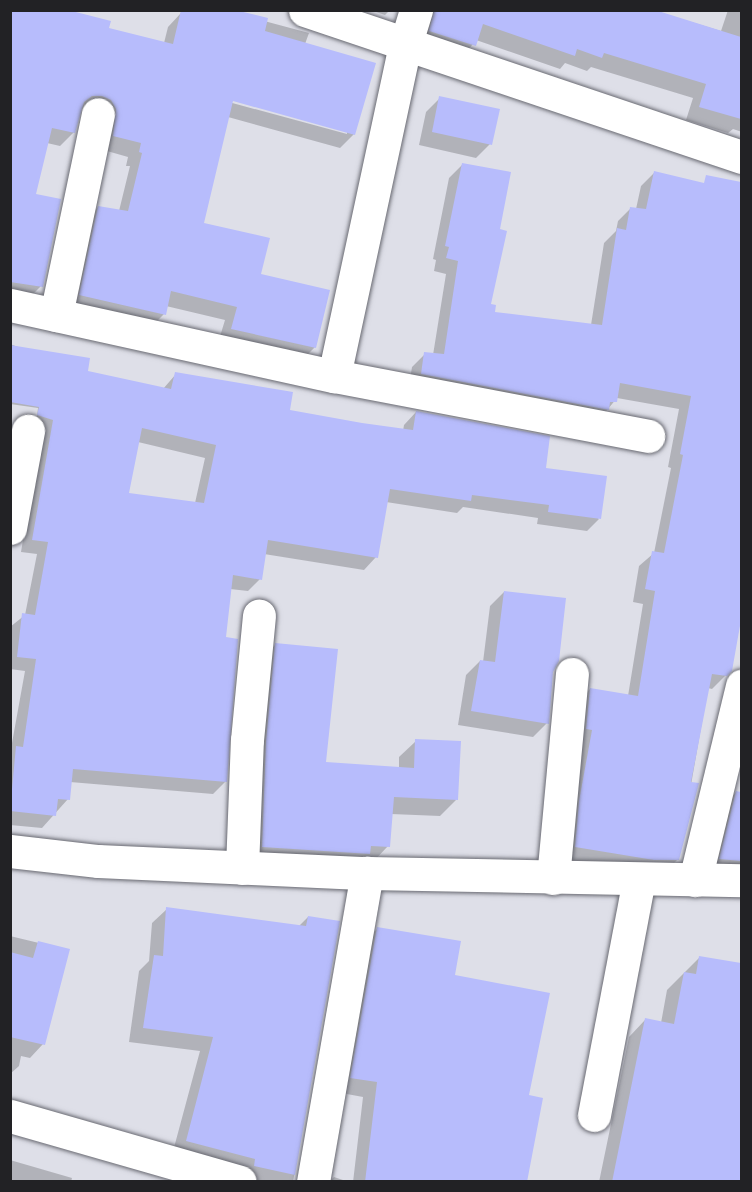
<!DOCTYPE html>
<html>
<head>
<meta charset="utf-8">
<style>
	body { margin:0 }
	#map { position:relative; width:752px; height:1192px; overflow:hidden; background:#dedfe8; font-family:Helvetica,sans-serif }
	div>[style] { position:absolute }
	.shadow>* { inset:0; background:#0003 }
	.building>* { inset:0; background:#b7bcfc }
	.roads { filter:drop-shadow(0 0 2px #686971) drop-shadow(0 0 2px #686971) }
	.minor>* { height:33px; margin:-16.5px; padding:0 16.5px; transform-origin:16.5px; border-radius:16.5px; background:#fff }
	span { translate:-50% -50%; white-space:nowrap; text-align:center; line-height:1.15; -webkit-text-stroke:4.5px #ebecf5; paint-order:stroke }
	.frame { position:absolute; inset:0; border:12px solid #222225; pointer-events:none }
</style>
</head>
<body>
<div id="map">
	<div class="shadow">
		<i style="clip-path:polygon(evenodd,10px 10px,107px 29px,164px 43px,168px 27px,181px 13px,223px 10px,309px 33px,305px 44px,354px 134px,340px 148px,228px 117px,203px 224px,259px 275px,315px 347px,301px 361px,218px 343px,225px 320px,166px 306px,164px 314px,151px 327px,67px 309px,85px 221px,98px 207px,119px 211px,130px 166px,126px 166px,128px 157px,100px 149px,88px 109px,80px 109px,74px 132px,60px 146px,47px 143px,28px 193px,41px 286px,27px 300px,10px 297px,10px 10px,226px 98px,347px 131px,347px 134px,225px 101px,226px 98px)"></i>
		<i style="clip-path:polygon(370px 10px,390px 10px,385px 15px)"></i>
		<i style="clip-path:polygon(415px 10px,651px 10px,721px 31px,728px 10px,742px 10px,742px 132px,733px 129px,728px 133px,686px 120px,693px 98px,591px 67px,587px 71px,565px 63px,560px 69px,476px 40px,461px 59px,419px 46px)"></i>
		<i style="clip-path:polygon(440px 98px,490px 144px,476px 158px,419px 145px,426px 112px)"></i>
		<i style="clip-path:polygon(462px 165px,498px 231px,489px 305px,493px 313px,591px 325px,604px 243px,616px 231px,618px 221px,631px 208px,636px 209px,641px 186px,654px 173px,716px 195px,742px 201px,742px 612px,731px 670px,712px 689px,708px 688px,678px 859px,664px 873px,562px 860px,577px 702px,590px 689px,628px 696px,643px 604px,633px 602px,639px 566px,654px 553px,671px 468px,668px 467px,679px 409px,617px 398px,603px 415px,409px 386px,412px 367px,425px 354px,433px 355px,446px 274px,434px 271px,436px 260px,433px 259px,449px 178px)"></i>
		<i style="clip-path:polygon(evenodd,10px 344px,86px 372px,163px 389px,176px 374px,288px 411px,403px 431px,404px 425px,416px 412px,544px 469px,599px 519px,587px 531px,537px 524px,538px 518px,463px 507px,457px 513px,386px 502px,376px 557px,364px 570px,264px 554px,260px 579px,248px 591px,230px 589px,225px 638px,225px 782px,213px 794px,70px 782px,68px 799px,42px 828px,10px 825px,10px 754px,25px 671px,10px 669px,10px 627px,25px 615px,37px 554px,21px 552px,31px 492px,29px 482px,38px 408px,10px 404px,10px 344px,138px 442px,205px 458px,195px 503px,128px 494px,138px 442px)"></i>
		<i style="clip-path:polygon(504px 592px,552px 672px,547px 723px,533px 737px,458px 725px,466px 675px,480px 661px,483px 662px,490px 606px)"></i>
		<i style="clip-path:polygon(276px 644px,325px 764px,399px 769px,399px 757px,416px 741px,456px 800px,440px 816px,391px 814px,388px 846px,372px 863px,246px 863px,259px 661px)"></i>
		<i style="clip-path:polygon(736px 792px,742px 793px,742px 878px,707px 872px,723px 806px)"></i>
		<i style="clip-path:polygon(167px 909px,299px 926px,308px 917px,338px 922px,293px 1182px,240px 1182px,172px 1155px,200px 1051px,129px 1042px,139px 971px,149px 961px,152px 923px)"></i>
		<i style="clip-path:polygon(377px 929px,453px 977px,528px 1097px,526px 1182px,353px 1182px,363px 1097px,336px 1092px,362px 944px)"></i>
		<i style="clip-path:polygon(10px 936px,68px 950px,43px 1044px,30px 1058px,21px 1056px,19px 1066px,10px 1074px)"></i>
		<i style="clip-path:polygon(700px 957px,741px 965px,742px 959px,742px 1182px,599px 1182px,629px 1037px,645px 1020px,661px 1023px,667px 990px)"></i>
		<i style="clip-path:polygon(10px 1160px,72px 1178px,71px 1182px,10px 1182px)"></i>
		<i style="clip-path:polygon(334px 1177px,349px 1182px,329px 1182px)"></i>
	</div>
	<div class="building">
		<i style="clip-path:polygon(10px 10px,68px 10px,111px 21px,109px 28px,173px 44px,181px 10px,235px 10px,268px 18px,265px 31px,376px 63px,355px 135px,233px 101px,204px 223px,270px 238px,261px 274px,330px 290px,316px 348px,231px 329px,237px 307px,171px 291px,166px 315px,79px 295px,98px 206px,128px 211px,142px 153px,139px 152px,141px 143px,113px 136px,116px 109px,111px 100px,102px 96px,92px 96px,84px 102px,75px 133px,52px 128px,36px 194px,61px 199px,43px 287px,10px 282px)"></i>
		<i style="clip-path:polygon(434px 10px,655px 10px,741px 37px,741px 119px,699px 107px,706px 84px,604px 53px,602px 58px,577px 49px,575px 56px,483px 24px,476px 46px,429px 31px)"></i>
		<i style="clip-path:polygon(439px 96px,500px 109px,492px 145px,432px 132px)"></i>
		<i style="clip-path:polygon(462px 163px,511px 172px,500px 229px,507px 231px,491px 304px,496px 305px,495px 312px,602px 325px,617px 228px,626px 230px,630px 207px,646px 209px,654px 171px,704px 183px,706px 175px,741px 182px,741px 620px,732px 671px,727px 676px,712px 674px,691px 782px,699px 783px,679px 860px,654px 860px,575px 847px,579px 801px,592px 730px,586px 729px,590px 688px,638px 696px,655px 591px,645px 589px,652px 551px,664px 553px,683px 455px,680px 454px,691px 396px,620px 383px,617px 402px,610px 402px,609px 410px,421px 374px,424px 352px,444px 354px,458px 261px,446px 258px,449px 247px,445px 246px)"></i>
		<i style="clip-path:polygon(evenodd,10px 345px,90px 358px,88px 371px,171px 389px,175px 372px,293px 392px,290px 410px,362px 423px,413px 430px,416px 411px,550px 436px,546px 468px,607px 476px,601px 519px,548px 512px,549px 505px,472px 495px,471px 501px,390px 489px,378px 558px,268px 540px,262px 580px,233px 575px,226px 637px,238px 639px,227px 782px,73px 769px,70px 800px,58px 799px,56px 816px,10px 811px,16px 746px,23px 747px,36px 659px,17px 657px,22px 613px,35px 615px,48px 542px,32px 540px,53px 420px,37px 415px,39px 407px,10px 402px,10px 345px,142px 428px,216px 445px,204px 503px,129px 493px,142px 428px)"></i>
		<i style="clip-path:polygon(504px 591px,566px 598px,559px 661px,553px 672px,549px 724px,471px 711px,480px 660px,495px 662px)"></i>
		<i style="clip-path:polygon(275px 643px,338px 649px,326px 762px,414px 768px,415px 739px,461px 741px,458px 800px,394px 797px,390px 847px,371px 846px,370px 854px,262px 847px,266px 741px)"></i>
		<i style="clip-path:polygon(736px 791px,741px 792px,741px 861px,719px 859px)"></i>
		<i style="clip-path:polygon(166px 907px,306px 926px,308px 916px,340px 921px,295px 1175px,254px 1166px,255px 1159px,186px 1141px,213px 1037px,143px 1028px,154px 955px,163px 956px)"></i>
		<i style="clip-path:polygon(377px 927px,461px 941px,455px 975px,550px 993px,529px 1095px,543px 1098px,527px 1182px,365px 1182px,377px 1082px,350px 1078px)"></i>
		<i style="clip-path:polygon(38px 941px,70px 949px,45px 1045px,10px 1037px,10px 952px,33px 958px)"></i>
		<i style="clip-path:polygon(699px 956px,741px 963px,741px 1182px,612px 1182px,645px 1018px,674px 1024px,684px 972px,696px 974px)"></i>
	</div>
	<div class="roads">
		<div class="minor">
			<i style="left:305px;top:10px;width:461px;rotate:18.6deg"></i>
			<i style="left:10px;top:305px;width:332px;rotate:12.4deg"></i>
			<i style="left:334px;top:376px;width:338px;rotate:-77.9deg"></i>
			<i style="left:405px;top:46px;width:38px;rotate:-73deg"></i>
			<i style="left:56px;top:315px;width:205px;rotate:-78.2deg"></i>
			<i style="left:334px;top:376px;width:320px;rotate:10.8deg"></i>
			<i style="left:10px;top:528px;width:99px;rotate:-79.5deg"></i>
			<i style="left:10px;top:851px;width:89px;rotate:6.5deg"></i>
			<i style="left:98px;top:861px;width:269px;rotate:2.6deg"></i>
			<i style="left:367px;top:873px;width:375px;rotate:1.1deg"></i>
			<i style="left:242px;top:868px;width:128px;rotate:-87.8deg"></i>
			<i style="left:247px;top:740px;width:125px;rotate:-84.5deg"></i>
			<i style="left:553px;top:878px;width:205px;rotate:-84.7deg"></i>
			<i style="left:695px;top:880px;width:200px;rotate:-76.4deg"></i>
			<i style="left:594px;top:1115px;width:239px;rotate:-79.2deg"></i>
			<i style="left:10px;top:1116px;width:239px;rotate:16deg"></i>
			<i style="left:313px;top:1182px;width:314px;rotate:-80.1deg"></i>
		</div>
	</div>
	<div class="frame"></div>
</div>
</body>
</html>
